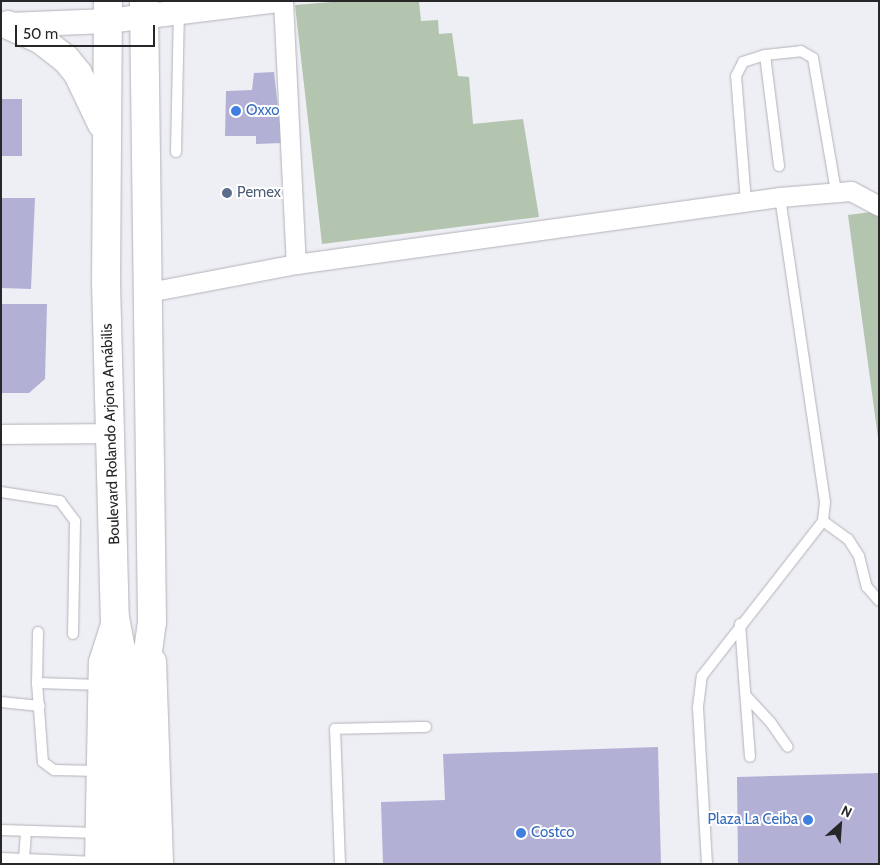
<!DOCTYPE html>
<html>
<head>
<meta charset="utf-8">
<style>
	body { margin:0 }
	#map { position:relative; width:880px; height:865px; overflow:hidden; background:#eeeef5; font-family:Cabin,sans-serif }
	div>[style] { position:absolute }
	.green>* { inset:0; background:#b3c4af }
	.building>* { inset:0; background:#b2b1d5 }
	.roads { filter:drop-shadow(0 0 1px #b2b2b8) drop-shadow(0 0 1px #b2b2b8) }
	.service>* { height:10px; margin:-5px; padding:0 5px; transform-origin:5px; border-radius:5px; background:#fff }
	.minor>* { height:19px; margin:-9.5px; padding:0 9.5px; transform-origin:9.5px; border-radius:9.5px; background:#fff }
	.tertiary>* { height:24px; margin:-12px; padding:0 12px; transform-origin:12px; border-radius:12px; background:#fff }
	.secondary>* { height:28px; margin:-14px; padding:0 14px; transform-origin:14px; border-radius:14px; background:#fff }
	.dots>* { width:14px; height:14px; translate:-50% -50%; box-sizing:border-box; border:2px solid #fff; border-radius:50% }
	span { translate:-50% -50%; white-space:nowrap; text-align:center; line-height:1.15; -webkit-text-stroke:4px #fff; paint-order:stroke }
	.shop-label { font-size:15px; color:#366cbe }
	.left { translate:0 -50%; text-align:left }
	.right { translate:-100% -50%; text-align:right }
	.service-label { font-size:15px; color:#4e5e75 }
	.street-label { font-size:15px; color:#272729 }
	.frame { position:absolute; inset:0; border:2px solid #272729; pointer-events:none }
	.north { position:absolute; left:815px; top:800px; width:50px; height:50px; -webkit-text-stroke:4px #fff; paint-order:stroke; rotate:26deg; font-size:14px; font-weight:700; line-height:20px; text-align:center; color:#272729 }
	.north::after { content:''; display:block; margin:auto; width:18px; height:22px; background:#272729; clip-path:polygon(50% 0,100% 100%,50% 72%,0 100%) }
	.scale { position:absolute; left:15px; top:25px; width:140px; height:22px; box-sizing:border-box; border:2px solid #272729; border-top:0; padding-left:6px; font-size:15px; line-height:18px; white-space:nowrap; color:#272729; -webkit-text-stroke:4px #fff; paint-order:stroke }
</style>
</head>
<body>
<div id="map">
	<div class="green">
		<i style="clip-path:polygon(344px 1px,419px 1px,421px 21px,438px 20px,439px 34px,452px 33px,458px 76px,469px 77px,473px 124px,523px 119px,539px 217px,322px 244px,295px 5px)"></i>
		<i style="clip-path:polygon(879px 211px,879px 445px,848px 215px)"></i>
	</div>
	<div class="building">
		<i style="clip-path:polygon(274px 72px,282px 143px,256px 144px,256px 136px,225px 136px,226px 91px,252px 90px,254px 73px)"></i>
		<i style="clip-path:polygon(1px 99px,22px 99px,22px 156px,1px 156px)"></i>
		<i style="clip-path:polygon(1px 198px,35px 198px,31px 289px,1px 288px)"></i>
		<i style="clip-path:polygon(1px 304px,47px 304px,45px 379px,29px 393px,1px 393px)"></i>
		<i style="clip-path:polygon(658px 747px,661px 864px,383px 864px,381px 802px,445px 800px,443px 754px)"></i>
		<i style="clip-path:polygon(879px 773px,879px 864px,738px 864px,737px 777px)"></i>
	</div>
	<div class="roads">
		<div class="service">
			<i style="left:765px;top:55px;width:112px;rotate:82.8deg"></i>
			<i style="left:176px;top:152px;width:141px;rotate:-88.8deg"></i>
			<i style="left:746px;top:202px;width:126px;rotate:-94.5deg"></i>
			<i style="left:736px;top:76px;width:16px;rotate:-63deg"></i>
			<i style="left:743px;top:62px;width:23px;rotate:-18deg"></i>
			<i style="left:765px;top:55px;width:36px;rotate:-6deg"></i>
			<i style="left:801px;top:51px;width:14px;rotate:30deg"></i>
			<i style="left:813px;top:58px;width:135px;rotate:80.2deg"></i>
			<i style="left:1px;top:492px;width:60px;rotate:8.7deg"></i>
			<i style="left:60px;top:501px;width:25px;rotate:53deg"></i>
			<i style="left:75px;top:521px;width:113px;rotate:91deg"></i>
			<i style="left:823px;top:521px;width:31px;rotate:36deg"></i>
			<i style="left:848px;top:539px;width:20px;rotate:57deg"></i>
			<i style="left:859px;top:556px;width:32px;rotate:76deg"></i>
			<i style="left:867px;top:587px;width:18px;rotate:49deg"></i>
			<i style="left:740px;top:624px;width:133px;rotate:85.7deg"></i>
			<i style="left:38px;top:632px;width:51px;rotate:91.1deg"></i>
			<i style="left:37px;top:683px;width:79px;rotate:85.7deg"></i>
			<i style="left:43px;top:762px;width:14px;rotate:36deg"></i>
			<i style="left:54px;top:770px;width:45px;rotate:1.3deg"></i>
			<i style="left:37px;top:683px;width:64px;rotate:1.8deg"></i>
			<i style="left:747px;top:697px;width:35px;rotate:47deg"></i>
			<i style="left:771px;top:723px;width:29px;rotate:55deg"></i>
			<i style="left:1px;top:702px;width:39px;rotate:6deg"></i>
			<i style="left:1px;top:830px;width:96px;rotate:1.8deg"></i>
			<i style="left:1px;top:858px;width:96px;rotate:2.4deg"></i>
			<i style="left:24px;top:860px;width:29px;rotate:-86deg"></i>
			<i style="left:340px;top:864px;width:135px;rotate:-92.1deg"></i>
			<i style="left:335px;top:729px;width:91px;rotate:-1.3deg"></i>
			<i style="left:707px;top:864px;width:157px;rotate:-93.3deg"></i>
			<i style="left:698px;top:707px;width:31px;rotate:-83deg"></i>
			<i style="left:702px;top:676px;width:197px;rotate:-52deg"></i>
			<i style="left:823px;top:521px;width:19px;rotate:-84deg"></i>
			<i style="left:825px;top:502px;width:308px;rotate:-98.4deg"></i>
		</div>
		<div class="minor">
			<i style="left:283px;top:1px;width:263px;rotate:87.2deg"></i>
			<i style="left:149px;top:292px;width:150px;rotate:-10.8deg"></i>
			<i style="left:296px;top:264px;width:489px;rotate:-7.9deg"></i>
			<i style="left:780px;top:197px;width:71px;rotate:-4.8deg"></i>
			<i style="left:851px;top:191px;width:32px;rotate:28deg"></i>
			<i style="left:1px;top:434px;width:111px;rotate:-0.5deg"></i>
		</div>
		<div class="tertiary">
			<i style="left:8px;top:25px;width:100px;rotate:-2.3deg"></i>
			<i style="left:108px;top:21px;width:165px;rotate:-7deg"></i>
			<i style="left:154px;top:661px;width:203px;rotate:88deg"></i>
			<i style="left:97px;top:864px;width:202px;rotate:-88.9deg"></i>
			<i style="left:101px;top:662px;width:46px;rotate:-72.3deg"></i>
		</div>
		<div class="secondary">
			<i style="left:108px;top:1px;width:281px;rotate:90.4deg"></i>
			<i style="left:106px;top:282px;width:336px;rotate:88.5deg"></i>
			<i style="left:115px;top:618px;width:32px;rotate:79deg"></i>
			<i style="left:121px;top:649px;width:215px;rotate:90.3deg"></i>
			<i style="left:8px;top:25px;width:35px;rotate:24deg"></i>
			<i style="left:40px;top:39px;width:33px;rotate:38deg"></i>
			<i style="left:66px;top:59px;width:19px;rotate:51deg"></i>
			<i style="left:78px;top:74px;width:55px;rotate:64.4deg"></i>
			<i style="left:142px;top:864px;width:162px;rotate:-90.4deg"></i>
			<i style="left:141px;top:702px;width:81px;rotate:-82.2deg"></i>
			<i style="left:152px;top:622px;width:621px;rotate:-90.74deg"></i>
		</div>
	</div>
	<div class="dots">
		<i style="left:236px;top:111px;background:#3f7fe0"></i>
		<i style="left:227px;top:193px;background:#5c6f8a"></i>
		<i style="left:808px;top:820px;background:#3f7fe0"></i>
		<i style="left:521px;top:833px;background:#3f7fe0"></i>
	</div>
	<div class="shop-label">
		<span class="left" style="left:246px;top:111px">Oxxo</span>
		<span class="right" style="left:798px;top:820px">Plaza La Ceiba</span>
		<span class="left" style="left:531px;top:833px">Costco</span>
	</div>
	<div class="service-label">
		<span class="left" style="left:237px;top:193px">Pemex</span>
	</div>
	<div class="street-label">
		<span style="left:111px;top:434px;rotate:-92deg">Boulevard Rolando Arjona Amábilis</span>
	</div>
	<div class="frame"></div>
	<div class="north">N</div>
	<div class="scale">50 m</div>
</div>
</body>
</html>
